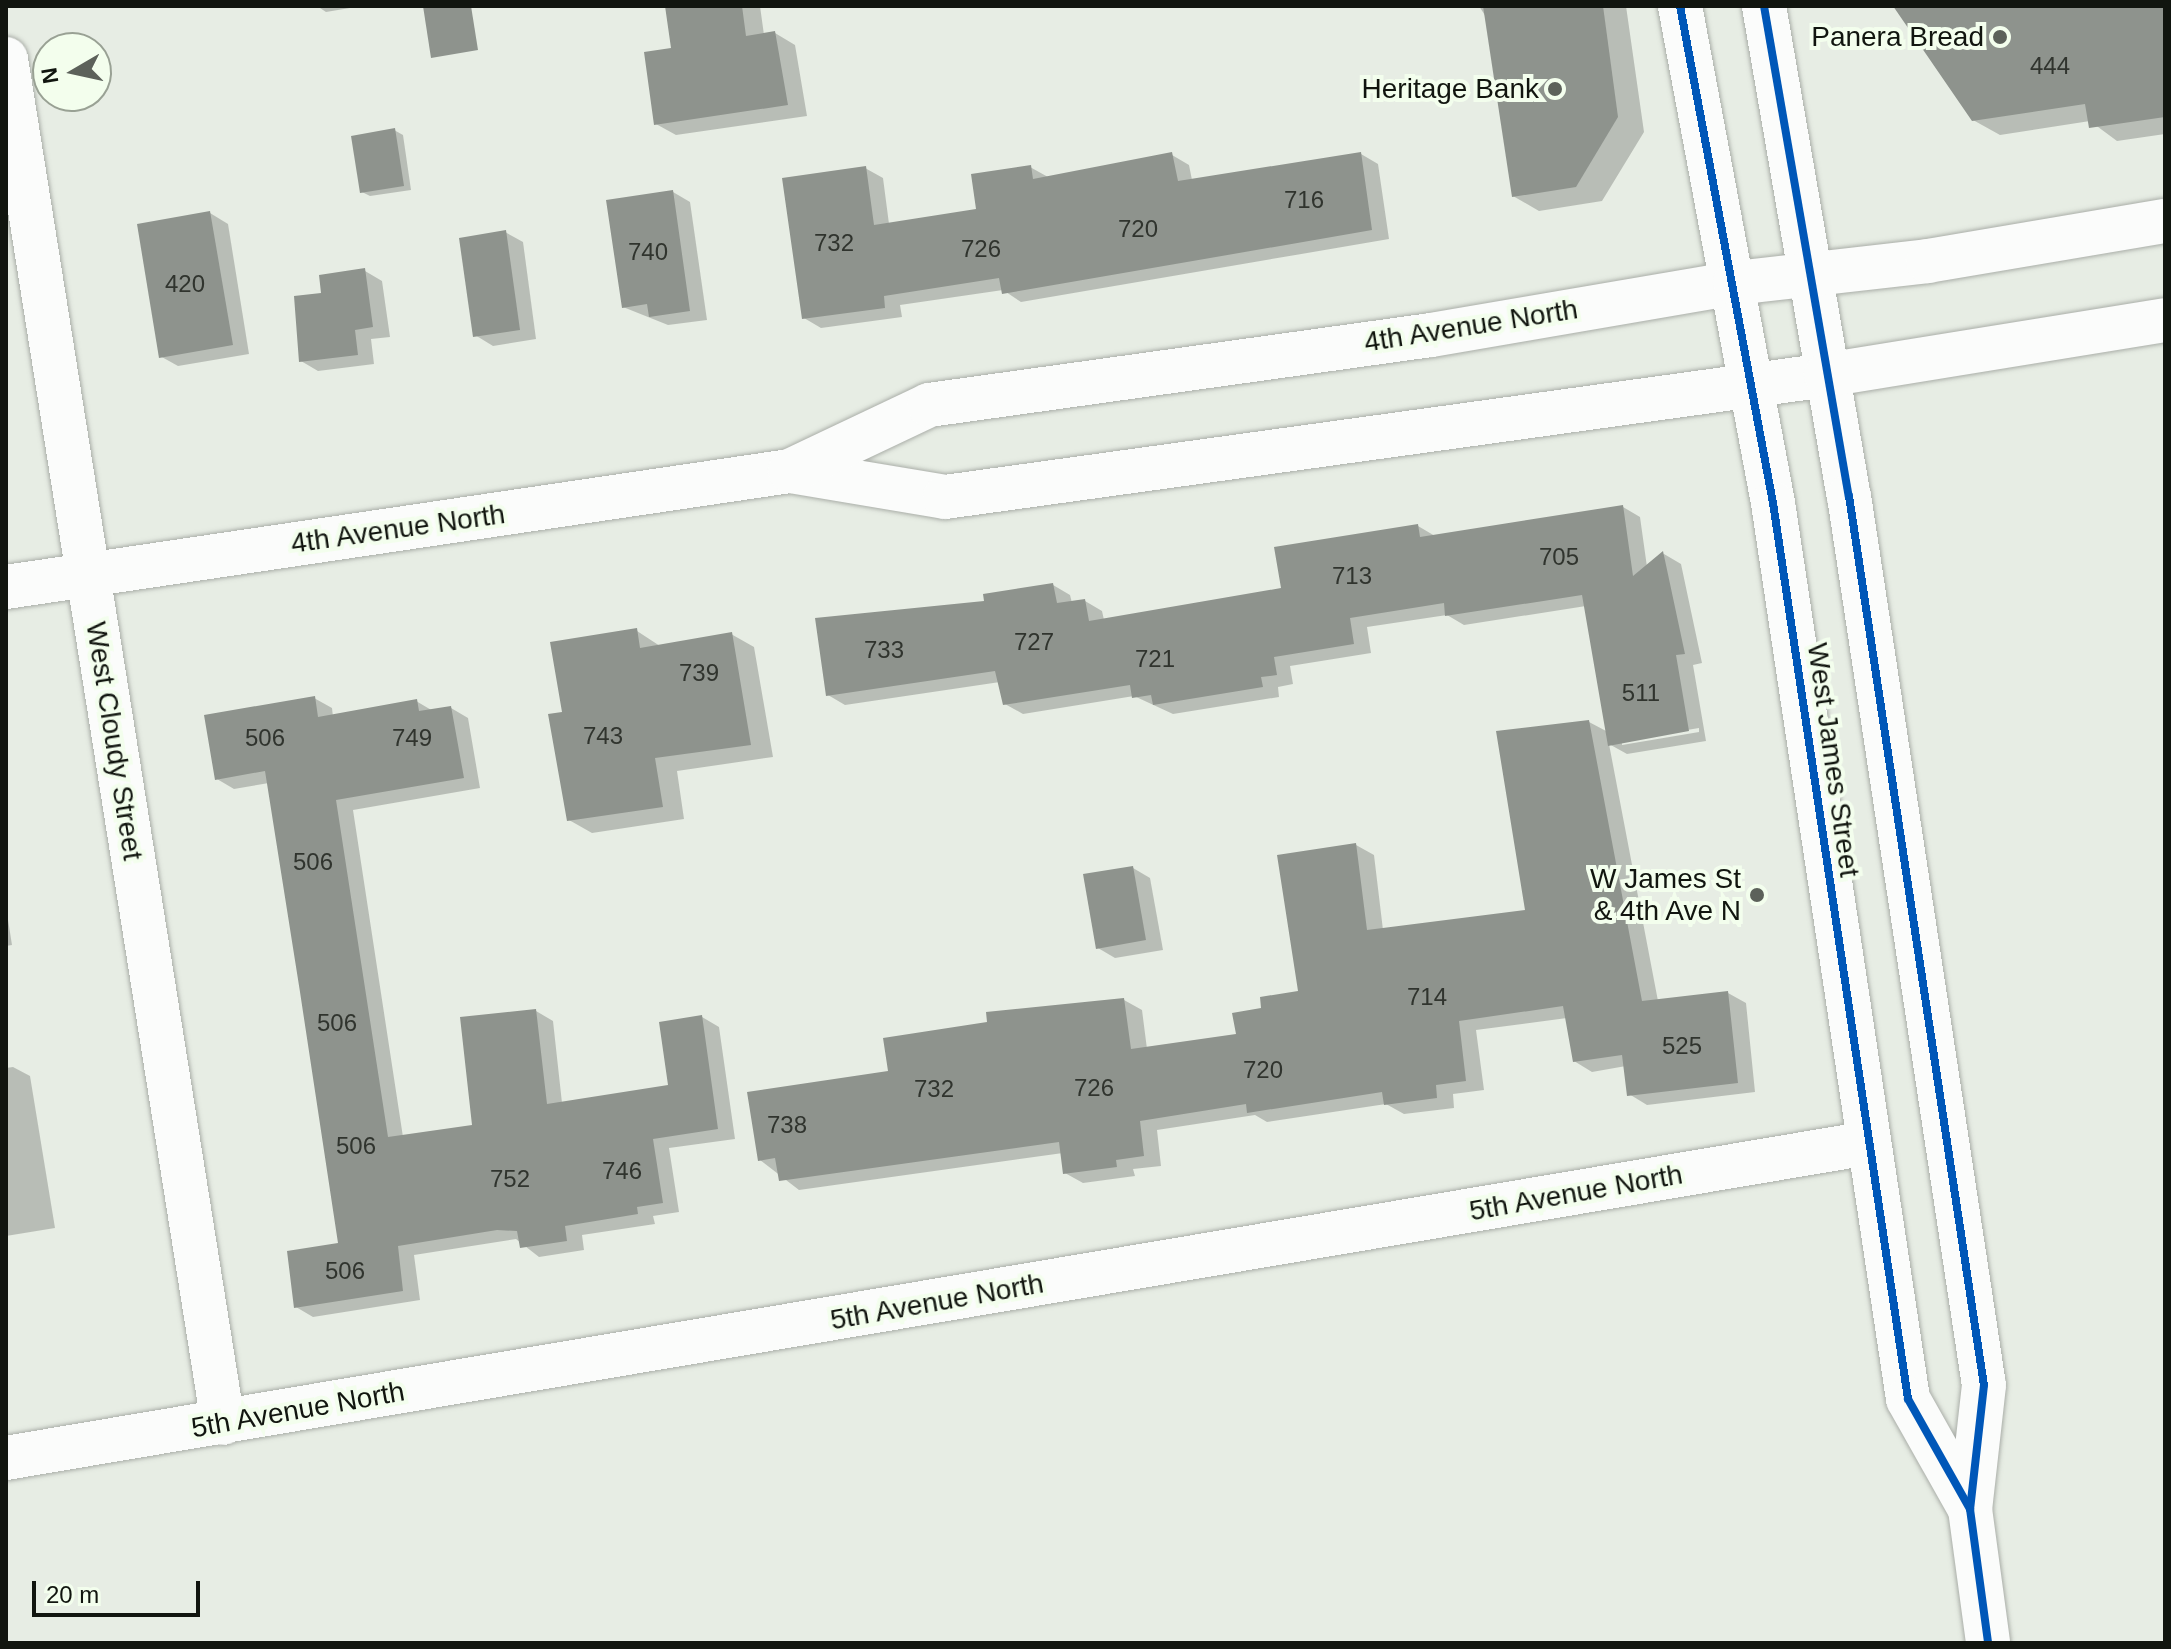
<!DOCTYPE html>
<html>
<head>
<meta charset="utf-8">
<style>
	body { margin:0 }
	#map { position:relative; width:2171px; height:1649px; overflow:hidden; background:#e7ede4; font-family:Arial,sans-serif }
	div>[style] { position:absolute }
	.shadow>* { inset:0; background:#0003 }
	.building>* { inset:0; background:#8e938d }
	.roads { filter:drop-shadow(0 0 2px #aaaea8) drop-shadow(0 0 2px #aaaea8) }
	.street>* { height:44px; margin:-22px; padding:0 22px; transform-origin:22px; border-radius:22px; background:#fbfcfb }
	.secondary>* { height:44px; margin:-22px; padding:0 22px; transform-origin:22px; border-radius:22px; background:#fbfcfb }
	.cycleway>* { height:8px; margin:-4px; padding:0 4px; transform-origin:4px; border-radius:4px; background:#0057b8 }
	.dots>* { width:22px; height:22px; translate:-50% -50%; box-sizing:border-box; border:4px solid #f3feed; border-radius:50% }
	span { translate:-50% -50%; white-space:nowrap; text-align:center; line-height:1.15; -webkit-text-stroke:8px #f3feed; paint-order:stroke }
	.number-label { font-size:24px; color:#30342e }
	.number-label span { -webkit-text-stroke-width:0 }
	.poi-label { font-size:28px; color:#11150f }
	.right { translate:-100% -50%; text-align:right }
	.street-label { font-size:28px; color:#11150f }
	.frame { position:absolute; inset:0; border:8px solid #11150f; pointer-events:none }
	.north { position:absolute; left:32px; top:32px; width:80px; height:80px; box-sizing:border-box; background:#f3feed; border:2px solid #99a194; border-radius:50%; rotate:261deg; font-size:22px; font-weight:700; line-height:32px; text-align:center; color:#11150f }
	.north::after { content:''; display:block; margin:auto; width:28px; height:36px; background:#5c615a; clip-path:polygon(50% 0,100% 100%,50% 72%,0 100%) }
	.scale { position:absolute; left:32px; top:1581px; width:168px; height:36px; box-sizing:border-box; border:4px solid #11150f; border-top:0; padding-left:10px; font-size:24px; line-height:28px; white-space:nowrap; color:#11150f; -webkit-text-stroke:6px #f3feed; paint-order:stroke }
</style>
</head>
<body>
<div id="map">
	<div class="shadow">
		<i style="clip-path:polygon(317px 6px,362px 6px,326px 12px)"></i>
		<i style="clip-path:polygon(667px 6px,760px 6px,764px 35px,775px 33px,795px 45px,807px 116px,676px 135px,656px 124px,674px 49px)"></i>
		<i style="clip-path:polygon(1479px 6px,1626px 6px,1644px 132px,1602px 201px,1539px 211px,1513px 196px,1486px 17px)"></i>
		<i style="clip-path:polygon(1895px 6px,2165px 6px,2165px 134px,2117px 141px,2090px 121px,2000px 135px,1973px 120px)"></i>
		<i style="clip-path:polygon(394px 130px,403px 135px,411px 190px,370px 196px,362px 192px)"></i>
		<i style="clip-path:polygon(1361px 154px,1378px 164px,1389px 239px,1021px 302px,1003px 290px,900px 305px,902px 317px,821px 328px,804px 318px,865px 168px,883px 178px,889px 224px,978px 210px,1030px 167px,1048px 177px,1172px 155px,1189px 165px,1192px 180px)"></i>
		<i style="clip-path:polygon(673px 192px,690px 202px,707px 320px,668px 325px,623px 307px)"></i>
		<i style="clip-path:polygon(210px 213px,228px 224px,249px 354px,178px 366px,160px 356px)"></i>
		<i style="clip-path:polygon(505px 232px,523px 242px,536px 339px,493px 346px,475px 335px)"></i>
		<i style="clip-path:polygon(365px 271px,382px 281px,390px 337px,371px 339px,374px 364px,318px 371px,301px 361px,323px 295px)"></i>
		<i style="clip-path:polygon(evenodd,1623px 507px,1640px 517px,1647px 567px,1664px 554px,1681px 564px,1702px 663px,1693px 665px,1706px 741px,1627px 754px,1609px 744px,1658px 1001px,1728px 993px,1746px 1003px,1755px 1092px,1647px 1105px,1629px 1094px,1626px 1066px,1592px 1072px,1574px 1061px,1567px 1018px,1476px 1030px,1484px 1090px,1453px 1094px,1454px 1108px,1404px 1114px,1386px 1104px,1267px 1122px,1255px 1115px,1157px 1130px,1161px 1166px,1133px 1169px,1135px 1176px,1083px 1183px,1065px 1173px,1063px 1153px,799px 1190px,760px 1160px,890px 1073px,1124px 1000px,1142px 1010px,1147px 1049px,1238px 1036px,1263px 1010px,1301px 993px,1356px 845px,1374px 855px,1383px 930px,1527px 912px,1589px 722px,1608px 732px,1586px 606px,1464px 625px,1447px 615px,1367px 627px,1371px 653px,1290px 666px,1293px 684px,1278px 687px,1279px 697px,1173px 714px,1134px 696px,1023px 714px,1005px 704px,1000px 682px,845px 705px,828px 695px,986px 603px,1053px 585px,1070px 595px,1072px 603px,1085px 601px,1102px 611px,1104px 620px,1283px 590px,1418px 526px,1435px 536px,1623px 507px,1699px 728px,1699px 732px,1622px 745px,1622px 741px,1699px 728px)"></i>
		<i style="clip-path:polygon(637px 631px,660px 646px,731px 634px,754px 647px,773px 757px,677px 771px,684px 819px,592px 833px,569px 820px,565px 714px)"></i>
		<i style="clip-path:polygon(314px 698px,332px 708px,333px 717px,416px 701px,433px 711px,451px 708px,468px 718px,480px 788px,353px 810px,403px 1137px,474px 1126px,536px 1011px,553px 1021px,562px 1103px,670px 1086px,702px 1017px,719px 1027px,735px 1139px,669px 1148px,679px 1212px,653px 1216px,655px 1224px,582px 1235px,584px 1250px,539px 1257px,516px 1239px,414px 1255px,420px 1300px,313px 1317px,296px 1307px,340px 1245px,269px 783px,234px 789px,217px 779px)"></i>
		<i style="clip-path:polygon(1133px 868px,1150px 878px,1163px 950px,1115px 958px,1098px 948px)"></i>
		<i style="clip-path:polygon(6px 907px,12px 945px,6px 946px)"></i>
		<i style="clip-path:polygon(13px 1067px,30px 1076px,55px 1228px,6px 1236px,6px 1068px)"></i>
	</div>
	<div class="building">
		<i style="clip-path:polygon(423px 6px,471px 6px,478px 50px,431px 58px)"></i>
		<i style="clip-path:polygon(665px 6px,742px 6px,746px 36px,775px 31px,788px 105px,654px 125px,644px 52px,671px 48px)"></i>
		<i style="clip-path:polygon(1483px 6px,1603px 6px,1618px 117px,1576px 187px,1512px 197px)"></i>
		<i style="clip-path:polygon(1893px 6px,2165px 6px,2165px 117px,2089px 128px,2085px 104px,1972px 121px)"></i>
		<i style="clip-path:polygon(395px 128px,404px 186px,360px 193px,351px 136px)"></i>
		<i style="clip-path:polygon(1172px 152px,1178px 181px,1361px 152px,1372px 230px,1002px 294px,999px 278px,884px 296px,885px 308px,802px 319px,782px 178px,866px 166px,874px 225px,976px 209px,971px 174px,1031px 165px,1033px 179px)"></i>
		<i style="clip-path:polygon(673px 190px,690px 311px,649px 317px,647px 304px,622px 308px,606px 200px)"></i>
		<i style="clip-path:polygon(210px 211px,233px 345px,159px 358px,137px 224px)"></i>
		<i style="clip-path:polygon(506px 230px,520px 330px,473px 337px,459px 238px)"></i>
		<i style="clip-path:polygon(365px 268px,373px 327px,355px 330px,358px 355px,299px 362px,294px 296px,321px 293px,319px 275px)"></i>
		<i style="clip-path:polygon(1623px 505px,1633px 576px,1663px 551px,1685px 654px,1676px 655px,1689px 731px,1608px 746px,1582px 595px,1445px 616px,1444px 603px,1350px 618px,1354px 644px,1274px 657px,1277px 675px,1261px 677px,1263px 687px,1153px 705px,1151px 695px,1132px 698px,1130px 685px,1003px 705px,995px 671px,826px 696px,815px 618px,984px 601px,983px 594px,1053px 583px,1057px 603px,1085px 599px,1089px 621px,1281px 588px,1274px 547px,1418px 524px,1420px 537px)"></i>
		<i style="clip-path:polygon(637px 628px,640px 648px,732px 632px,751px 745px,655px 758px,663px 807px,567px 821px,548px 714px,562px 712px,550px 642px)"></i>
		<i style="clip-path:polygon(315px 696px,318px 717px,417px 699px,419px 711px,451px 706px,464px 778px,336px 800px,388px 1137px,472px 1125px,460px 1017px,536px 1009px,547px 1104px,668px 1085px,659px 1022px,702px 1015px,718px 1129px,653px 1139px,663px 1203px,637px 1207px,638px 1214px,565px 1226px,567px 1241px,520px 1248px,517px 1231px,497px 1230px,398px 1246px,403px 1291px,294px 1308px,287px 1251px,338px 1243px,300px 992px,265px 771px,215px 780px,204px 715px)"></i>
		<i style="clip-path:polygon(1589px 720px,1642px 1001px,1728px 991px,1738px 1083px,1627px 1096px,1622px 1055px,1573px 1062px,1563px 1006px,1459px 1021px,1466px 1081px,1436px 1085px,1437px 1098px,1384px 1105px,1382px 1092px,1247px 1113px,1246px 1104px,1140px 1121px,1144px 1156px,1116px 1160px,1117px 1167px,1063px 1174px,1059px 1142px,779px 1181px,775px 1158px,758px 1161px,747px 1092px,888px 1071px,883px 1038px,987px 1022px,986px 1012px,1124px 998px,1131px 1049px,1236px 1034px,1232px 1013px,1261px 1008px,1260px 997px,1298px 991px,1277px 855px,1356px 843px,1367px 930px,1525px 910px,1496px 731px)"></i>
		<i style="clip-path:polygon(1133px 866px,1146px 940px,1096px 949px,1083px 874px)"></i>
	</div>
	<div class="roads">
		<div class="street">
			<i style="left:6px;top:59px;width:1381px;rotate:80.96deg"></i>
			<i style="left:6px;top:1458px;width:1888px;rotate:-9.6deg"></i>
		</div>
		<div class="secondary">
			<i style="left:1680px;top:6px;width:506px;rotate:79.4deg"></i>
			<i style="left:1773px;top:503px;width:906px;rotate:81.43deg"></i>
			<i style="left:1908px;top:1399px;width:126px;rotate:60.6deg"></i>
			<i style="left:1764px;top:6px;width:497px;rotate:80.2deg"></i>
			<i style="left:1849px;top:496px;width:899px;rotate:81.37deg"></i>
			<i style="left:1984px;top:1385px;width:125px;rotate:96.4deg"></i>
			<i style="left:1970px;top:1509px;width:135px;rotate:82.3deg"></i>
			<i style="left:790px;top:471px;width:157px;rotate:9.5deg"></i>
			<i style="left:945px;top:497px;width:889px;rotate:-7.88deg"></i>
			<i style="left:1826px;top:375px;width:343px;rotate:-9.2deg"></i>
			<i style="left:6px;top:587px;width:793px;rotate:-8.42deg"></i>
			<i style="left:790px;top:471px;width:154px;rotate:-25.4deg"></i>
			<i style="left:929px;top:405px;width:507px;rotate:-7.94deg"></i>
			<i style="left:1431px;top:335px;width:308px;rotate:-9.7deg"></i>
			<i style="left:1735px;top:283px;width:194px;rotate:-6.5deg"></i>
			<i style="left:1928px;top:261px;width:240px;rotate:-9.6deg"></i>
		</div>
	</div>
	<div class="cycleway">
		<i style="left:1680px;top:6px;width:506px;rotate:79.4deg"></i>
		<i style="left:1773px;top:503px;width:906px;rotate:81.43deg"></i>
		<i style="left:1908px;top:1399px;width:126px;rotate:60.6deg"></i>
		<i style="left:1764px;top:6px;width:497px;rotate:80.2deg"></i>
		<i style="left:1849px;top:496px;width:899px;rotate:81.37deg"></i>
		<i style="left:1984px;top:1385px;width:125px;rotate:96.4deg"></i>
		<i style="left:1970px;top:1509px;width:135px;rotate:82.3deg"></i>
	</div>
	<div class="dots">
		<i style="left:2000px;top:37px;background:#5c615a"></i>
		<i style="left:1555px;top:89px;background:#5c615a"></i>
		<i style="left:1757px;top:895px;background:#5c615a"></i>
	</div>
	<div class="number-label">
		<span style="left:2050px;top:66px">444</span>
		<span style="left:1304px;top:200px">716</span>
		<span style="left:1138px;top:229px">720</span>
		<span style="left:834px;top:243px">732</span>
		<span style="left:981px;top:249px">726</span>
		<span style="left:648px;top:252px">740</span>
		<span style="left:185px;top:284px">420</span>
		<span style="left:1559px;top:557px">705</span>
		<span style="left:1352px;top:576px">713</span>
		<span style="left:1034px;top:642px">727</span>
		<span style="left:884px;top:650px">733</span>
		<span style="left:1155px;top:659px">721</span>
		<span style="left:699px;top:673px">739</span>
		<span style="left:1641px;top:693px">511</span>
		<span style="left:603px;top:736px">743</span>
		<span style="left:265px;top:738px">506</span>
		<span style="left:412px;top:738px">749</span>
		<span style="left:313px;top:862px">506</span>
		<span style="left:1427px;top:997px">714</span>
		<span style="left:337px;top:1023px">506</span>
		<span style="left:1682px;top:1046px">525</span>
		<span style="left:1263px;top:1070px">720</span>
		<span style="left:1094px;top:1088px">726</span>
		<span style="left:934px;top:1089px">732</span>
		<span style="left:787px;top:1125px">738</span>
		<span style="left:356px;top:1146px">506</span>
		<span style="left:622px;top:1171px">746</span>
		<span style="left:510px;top:1179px">752</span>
		<span style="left:345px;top:1271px">506</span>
	</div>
	<div class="poi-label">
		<span class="right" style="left:1984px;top:37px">Panera Bread</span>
		<span class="right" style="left:1539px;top:89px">Heritage Bank</span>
		<span class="right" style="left:1741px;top:895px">W James St<br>&amp; 4th Ave N</span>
	</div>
	<div class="street-label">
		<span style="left:1471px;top:326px;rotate:-9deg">4th Avenue North</span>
		<span style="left:398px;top:529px;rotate:-8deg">4th Avenue North</span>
		<span style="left:114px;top:741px;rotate:81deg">West Cloudy Street</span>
		<span style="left:1833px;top:760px;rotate:82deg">West James Street</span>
		<span style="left:1576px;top:1193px;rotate:-10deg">5th Avenue North</span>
		<span style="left:937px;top:1302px;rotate:-10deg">5th Avenue North</span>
		<span style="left:298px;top:1410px;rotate:-10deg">5th Avenue North</span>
	</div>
	<div class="frame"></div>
	<div class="north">N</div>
	<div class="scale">20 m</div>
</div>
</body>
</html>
